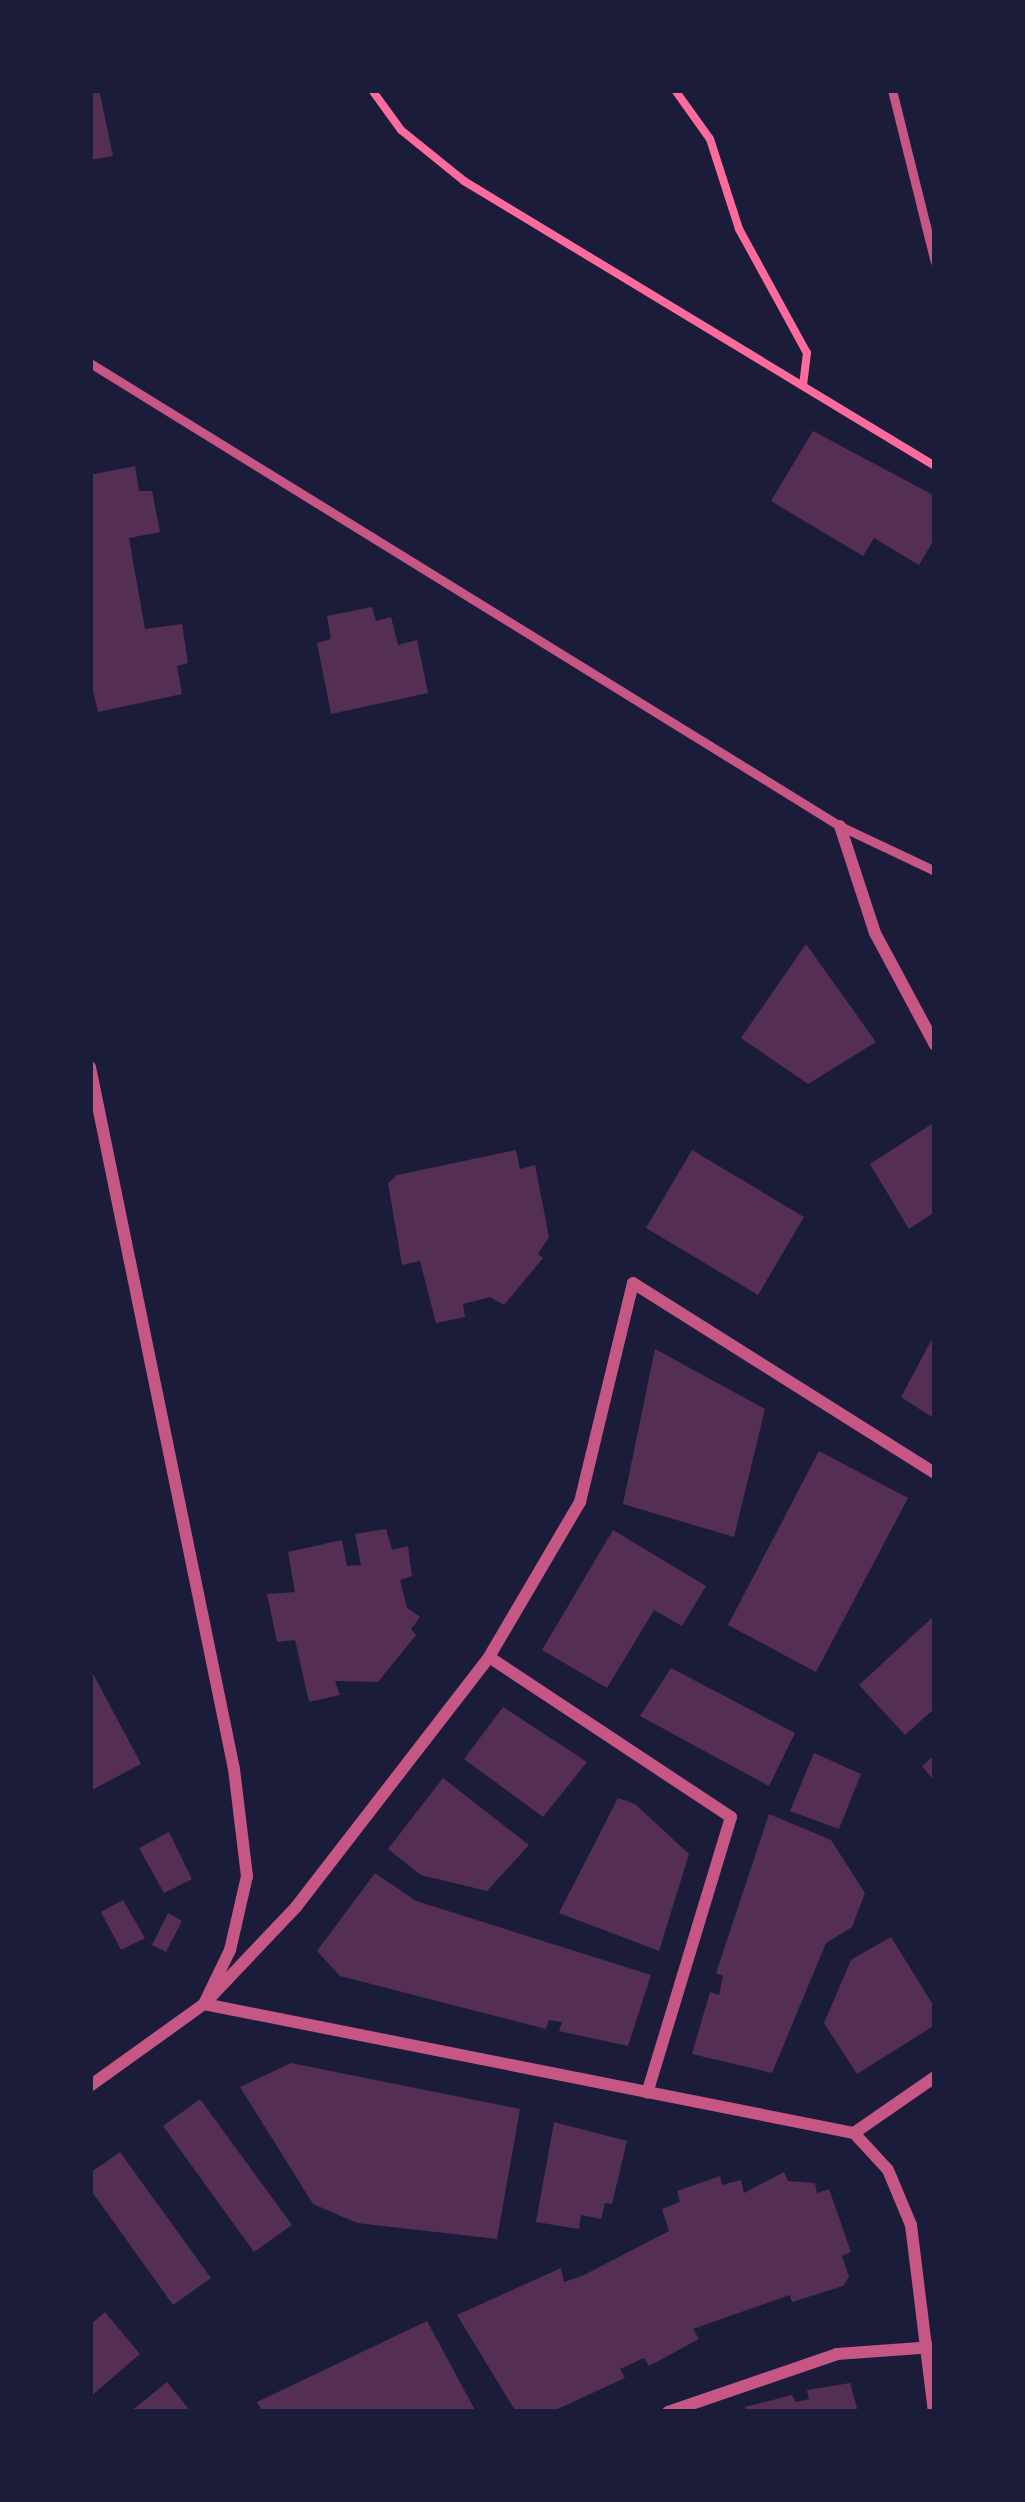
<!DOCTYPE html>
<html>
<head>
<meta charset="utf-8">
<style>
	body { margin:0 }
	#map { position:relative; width:1025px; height:2502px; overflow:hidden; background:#1b1b3a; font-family:"Fira Sans Condensed",sans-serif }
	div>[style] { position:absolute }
	.building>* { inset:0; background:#542f53 }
	.path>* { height:8px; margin:-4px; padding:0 4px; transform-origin:4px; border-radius:4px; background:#ff6b9d }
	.service>* { height:9px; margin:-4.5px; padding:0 4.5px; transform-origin:4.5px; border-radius:4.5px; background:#c65784 }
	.minor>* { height:12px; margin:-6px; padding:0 6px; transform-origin:6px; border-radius:6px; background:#c65784 }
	span { translate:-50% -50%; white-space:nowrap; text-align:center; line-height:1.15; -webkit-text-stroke:12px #1b1b3a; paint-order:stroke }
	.frame { position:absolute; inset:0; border:93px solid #1b1b3a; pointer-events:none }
</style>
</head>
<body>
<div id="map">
	<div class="building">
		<i style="clip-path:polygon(99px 90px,113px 156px,90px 160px,90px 92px)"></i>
		<i style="clip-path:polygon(813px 431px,935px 496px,935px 538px,919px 565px,874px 538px,863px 556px,771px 501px)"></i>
		<i style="clip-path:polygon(135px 466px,139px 491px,152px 491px,160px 532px,129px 538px,145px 629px,182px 624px,188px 663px,177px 666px,182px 694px,98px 712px,90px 679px,90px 475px)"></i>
		<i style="clip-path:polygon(372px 607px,376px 621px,391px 617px,398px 645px,417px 640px,428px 693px,331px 714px,317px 643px,331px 639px,327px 616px)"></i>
		<i style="clip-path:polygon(806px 944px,876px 1042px,808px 1084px,741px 1038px)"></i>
		<i style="clip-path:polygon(935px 1122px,935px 1212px,909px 1229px,870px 1164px)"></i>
		<i style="clip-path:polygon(516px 1150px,520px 1169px,535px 1165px,549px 1237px,538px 1254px,543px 1258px,504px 1305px,490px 1297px,463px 1304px,465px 1317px,436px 1323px,420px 1261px,402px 1265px,388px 1183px,397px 1175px)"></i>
		<i style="clip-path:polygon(692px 1150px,804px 1217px,758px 1295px,646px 1228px)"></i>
		<i style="clip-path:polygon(932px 1339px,935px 1341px,935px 1419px,901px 1397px)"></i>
		<i style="clip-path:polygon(655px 1349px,765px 1409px,734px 1537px,623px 1504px)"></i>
		<i style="clip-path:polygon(819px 1451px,908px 1498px,816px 1672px,728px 1625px)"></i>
		<i style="clip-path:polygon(386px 1529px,392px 1550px,408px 1546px,412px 1576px,400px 1580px,407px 1608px,420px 1617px,411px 1629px,416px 1635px,378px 1682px,335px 1681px,340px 1695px,309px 1702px,295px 1640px,277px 1642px,267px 1594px,295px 1592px,288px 1552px,342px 1540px,347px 1566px,361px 1565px,355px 1534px)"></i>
		<i style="clip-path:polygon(613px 1530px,706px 1586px,682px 1626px,654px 1610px,607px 1688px,542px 1650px)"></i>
		<i style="clip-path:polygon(935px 1615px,935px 1708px,905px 1735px,859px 1685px)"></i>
		<i style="clip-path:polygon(90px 1668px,141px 1764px,90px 1791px)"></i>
		<i style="clip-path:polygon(671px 1668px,795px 1733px,769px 1786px,640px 1716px)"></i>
		<i style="clip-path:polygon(503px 1707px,587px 1762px,543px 1817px,464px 1759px)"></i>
		<i style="clip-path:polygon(814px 1753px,861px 1774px,839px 1829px,790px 1811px)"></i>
		<i style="clip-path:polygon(935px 1755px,935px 1782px,922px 1766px)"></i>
		<i style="clip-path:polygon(443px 1778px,529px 1845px,487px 1891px,421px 1875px,388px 1849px)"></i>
		<i style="clip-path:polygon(618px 1798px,635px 1804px,689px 1854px,659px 1951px,559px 1913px)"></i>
		<i style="clip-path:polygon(769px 1814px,831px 1840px,865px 1893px,852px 1927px,826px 1943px,772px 2073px,692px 2054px,710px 1992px,719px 1995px,723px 1976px,716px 1973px)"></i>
		<i style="clip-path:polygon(169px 1832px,192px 1879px,164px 1893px,139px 1848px)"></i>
		<i style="clip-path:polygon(375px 1873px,416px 1901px,651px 1975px,628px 2046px,559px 2031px,562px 2022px,549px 2020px,546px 2029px,340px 1976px,317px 1951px)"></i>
		<i style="clip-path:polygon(123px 1900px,145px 1938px,121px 1950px,101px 1912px)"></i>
		<i style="clip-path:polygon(168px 1913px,182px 1921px,166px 1952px,152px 1945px)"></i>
		<i style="clip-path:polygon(891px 1937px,935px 2008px,935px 2025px,857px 2074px,824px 2023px,851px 1960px)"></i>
		<i style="clip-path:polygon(291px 2063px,520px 2109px,497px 2239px,357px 2223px,313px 2204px,240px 2087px)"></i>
		<i style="clip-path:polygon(200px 2099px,292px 2225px,254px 2252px,163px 2126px)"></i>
		<i style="clip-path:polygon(554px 2122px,627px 2141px,612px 2204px,605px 2203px,601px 2219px,581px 2215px,579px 2229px,536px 2222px)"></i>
		<i style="clip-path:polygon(120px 2152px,211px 2278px,173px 2305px,90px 2189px,90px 2173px)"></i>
		<i style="clip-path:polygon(784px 2172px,788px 2181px,815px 2183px,817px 2193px,829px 2189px,851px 2252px,842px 2256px,849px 2277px,843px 2286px,792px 2302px,790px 2295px,693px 2329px,699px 2339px,649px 2366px,644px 2358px,620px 2369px,625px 2378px,551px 2412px,516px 2412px,457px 2315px,561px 2268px,564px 2282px,582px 2276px,669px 2231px,662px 2209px,680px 2202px,677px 2191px,720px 2176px,722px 2185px,741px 2180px,744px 2193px)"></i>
		<i style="clip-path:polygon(105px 2312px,140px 2354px,90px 2397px,90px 2325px)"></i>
		<i style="clip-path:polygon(427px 2321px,476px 2412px,263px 2412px,257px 2402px)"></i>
		<i style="clip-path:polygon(167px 2382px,191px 2412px,130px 2412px)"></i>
		<i style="clip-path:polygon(850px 2383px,858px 2412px,746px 2412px,745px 2407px,792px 2395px,796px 2402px,809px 2399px,807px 2390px)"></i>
	</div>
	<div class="path">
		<i style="left:372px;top:90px;width:49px;rotate:54.1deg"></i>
		<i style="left:401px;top:130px;width:81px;rotate:39deg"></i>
		<i style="left:464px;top:181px;width:551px;rotate:31.18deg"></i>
		<i style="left:675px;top:90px;width:60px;rotate:54.5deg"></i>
		<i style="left:710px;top:139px;width:95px;rotate:72.1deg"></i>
		<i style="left:739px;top:229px;width:141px;rotate:61.3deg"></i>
		<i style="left:807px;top:353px;width:33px;rotate:97deg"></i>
	</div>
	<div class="service">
		<i style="left:892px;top:90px;width:177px;rotate:76deg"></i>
		<i style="left:90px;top:363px;width:881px;rotate:31.69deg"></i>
		<i style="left:840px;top:826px;width:105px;rotate:25.3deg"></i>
	</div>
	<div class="minor">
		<i style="left:840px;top:826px;width:113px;rotate:71.9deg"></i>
		<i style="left:875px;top:933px;width:127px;rotate:61.8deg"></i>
		<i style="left:90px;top:1067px;width:717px;rotate:78.41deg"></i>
		<i style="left:234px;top:1769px;width:108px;rotate:83.1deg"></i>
		<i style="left:247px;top:1876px;width:76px;rotate:102.9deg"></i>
		<i style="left:230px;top:1950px;width:60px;rotate:115.7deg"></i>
		<i style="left:204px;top:2004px;width:140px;rotate:144.3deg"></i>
		<i style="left:489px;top:1657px;width:290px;rotate:33.5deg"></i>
		<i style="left:731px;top:1817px;width:288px;rotate:106.9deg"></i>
		<i style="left:204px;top:2004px;width:134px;rotate:-46.5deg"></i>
		<i style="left:296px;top:1907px;width:316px;rotate:-52.3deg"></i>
		<i style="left:489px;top:1657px;width:180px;rotate:-59.6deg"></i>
		<i style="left:580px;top:1502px;width:225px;rotate:-76.4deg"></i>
		<i style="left:633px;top:1283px;width:357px;rotate:32.2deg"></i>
		<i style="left:204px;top:2004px;width:663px;rotate:11.23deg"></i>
		<i style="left:854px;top:2133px;width:50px;rotate:47.4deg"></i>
		<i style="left:888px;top:2170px;width:60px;rotate:67.3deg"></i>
		<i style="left:911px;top:2225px;width:188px;rotate:83deg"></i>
		<i style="left:854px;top:2133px;width:98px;rotate:-34.7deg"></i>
		<i style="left:668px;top:2412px;width:179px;rotate:-18.9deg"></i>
		<i style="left:837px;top:2354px;width:97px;rotate:-4.1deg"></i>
	</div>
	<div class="frame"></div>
</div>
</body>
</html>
